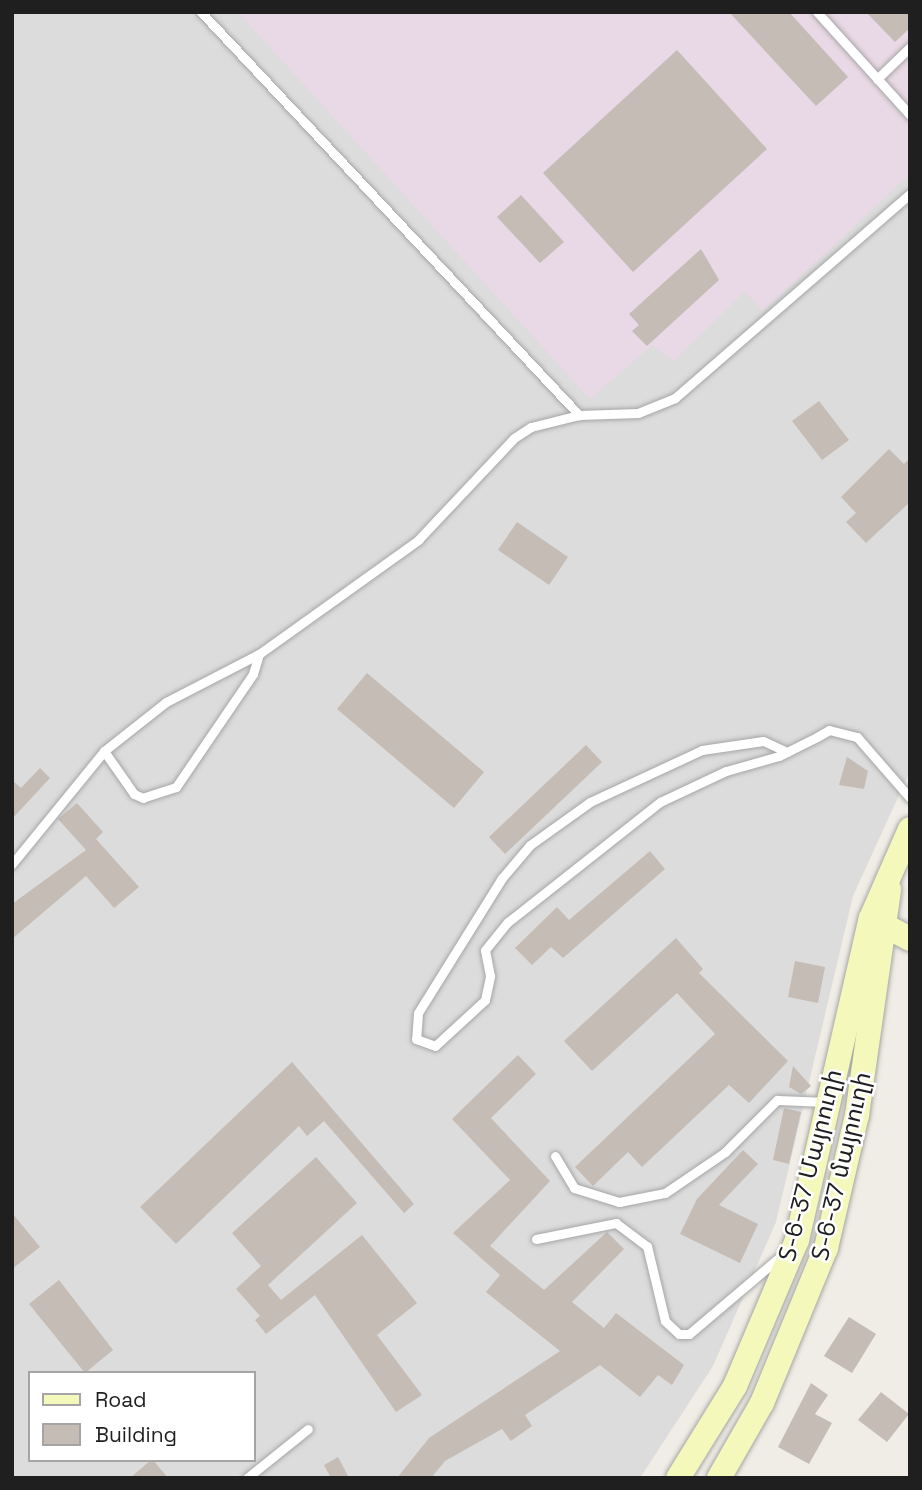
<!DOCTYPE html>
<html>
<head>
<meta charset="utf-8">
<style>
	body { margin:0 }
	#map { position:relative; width:922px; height:1490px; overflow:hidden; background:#f0ede6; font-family:"Space Grotesk","Noto Sans Armenian",sans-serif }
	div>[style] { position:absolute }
	.residential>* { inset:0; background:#dddcdc }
	.industrial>* { inset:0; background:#e9d8e5 }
	.building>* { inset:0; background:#c4bcb5 }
	.roads { filter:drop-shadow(0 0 2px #a6a6a6) drop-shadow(0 0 2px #a6a6a6) }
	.lane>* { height:9px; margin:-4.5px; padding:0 4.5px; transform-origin:4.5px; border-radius:4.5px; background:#fff }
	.secondary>* { height:24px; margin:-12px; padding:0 12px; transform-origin:12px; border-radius:12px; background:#f4f9bb }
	span { translate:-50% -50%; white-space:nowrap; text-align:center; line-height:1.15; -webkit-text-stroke:5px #fff; paint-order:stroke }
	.street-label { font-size:24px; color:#1f1f1f }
	.frame { position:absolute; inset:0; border:14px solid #1f1f1f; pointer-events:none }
	.legend { position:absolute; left:28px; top:1371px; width:228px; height:91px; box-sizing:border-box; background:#fff; border:2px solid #a5a5a5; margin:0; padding:9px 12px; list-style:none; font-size:21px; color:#1f1f1f }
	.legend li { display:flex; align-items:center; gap:14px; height:35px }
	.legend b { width:35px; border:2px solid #a5a5a5 }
</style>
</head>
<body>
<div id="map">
	<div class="residential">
		<i style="clip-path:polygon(evenodd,12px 12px,910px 12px,910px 771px,853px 896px,776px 1222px,713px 1366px,640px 1478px,12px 1478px,12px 12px,30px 1373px,254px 1373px,254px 1460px,30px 1460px,30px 1373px)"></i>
	</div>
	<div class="industrial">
		<i style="clip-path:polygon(238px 12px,910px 12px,910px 174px,763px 311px,745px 291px,674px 361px,652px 345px,590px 399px)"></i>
	</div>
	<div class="building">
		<i style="clip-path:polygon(729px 12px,789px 12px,848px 77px,816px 106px)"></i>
		<i style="clip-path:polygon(866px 12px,910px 12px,910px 28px,895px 42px)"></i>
		<i style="clip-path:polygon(677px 50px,767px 149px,633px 272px,543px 173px)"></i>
		<i style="clip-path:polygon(521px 195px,564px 242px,540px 263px,497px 217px)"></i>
		<i style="clip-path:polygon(701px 249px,719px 280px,647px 346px,632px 331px,639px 325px,629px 314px)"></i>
		<i style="clip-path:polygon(819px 401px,849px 440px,822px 460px,792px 421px)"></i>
		<i style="clip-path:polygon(889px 449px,904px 464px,910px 458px,910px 502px,866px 543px,846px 522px,856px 513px,841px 497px)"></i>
		<i style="clip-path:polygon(517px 522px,568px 557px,549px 585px,498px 550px)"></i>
		<i style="clip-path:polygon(367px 673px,484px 772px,454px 808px,337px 709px)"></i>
		<i style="clip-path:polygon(586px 745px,602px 762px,505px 854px,489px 837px)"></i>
		<i style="clip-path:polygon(847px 757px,868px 771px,864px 789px,839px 785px)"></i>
		<i style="clip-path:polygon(40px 768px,50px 778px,12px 819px,12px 780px,21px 788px)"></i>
		<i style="clip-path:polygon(77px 803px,103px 832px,96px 839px,139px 887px,114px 908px,86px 876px,12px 939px,12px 904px,86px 850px,58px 819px)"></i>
		<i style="clip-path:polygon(650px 851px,665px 869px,563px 958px,551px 947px,532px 965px,515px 948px,557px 907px,569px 920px)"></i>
		<i style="clip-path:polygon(676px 938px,703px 969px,699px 973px,788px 1061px,749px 1103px,729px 1085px,642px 1167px,628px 1152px,593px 1186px,575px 1167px,715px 1034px,677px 993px,592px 1071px,564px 1041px)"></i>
		<i style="clip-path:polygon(795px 961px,825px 967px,818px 1003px,788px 997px)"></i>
		<i style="clip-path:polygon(518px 1055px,536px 1074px,491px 1118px,550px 1181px,490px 1246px,544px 1290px,607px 1232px,624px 1249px,572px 1302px,604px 1328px,616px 1313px,684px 1365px,672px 1385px,658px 1375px,640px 1397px,600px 1365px,525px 1415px,532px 1426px,511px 1441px,502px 1429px,445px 1461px,431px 1478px,397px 1478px,429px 1438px,560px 1351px,486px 1292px,500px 1275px,453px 1233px,510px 1180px,452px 1119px)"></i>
		<i style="clip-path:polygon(292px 1062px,414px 1204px,404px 1213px,324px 1121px,307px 1136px,299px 1126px,176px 1244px,140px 1207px)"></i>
		<i style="clip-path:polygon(793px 1066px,811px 1086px,801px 1094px,789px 1087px)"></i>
		<i style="clip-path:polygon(784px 1108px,801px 1112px,789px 1164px,773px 1160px)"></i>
		<i style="clip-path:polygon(743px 1150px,758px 1164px,719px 1205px,758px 1224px,740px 1263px,680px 1234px,697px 1199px)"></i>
		<i style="clip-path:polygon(316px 1157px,357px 1203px,268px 1285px,281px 1300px,362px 1235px,417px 1303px,377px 1335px,422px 1395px,396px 1412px,315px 1295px,266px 1334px,255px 1320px,260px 1316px,236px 1289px,261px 1266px,232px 1233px)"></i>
		<i style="clip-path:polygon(12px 1213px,40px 1247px,12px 1269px)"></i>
		<i style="clip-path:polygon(59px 1280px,113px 1350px,85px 1373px,29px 1304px)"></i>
		<i style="clip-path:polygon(849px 1317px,876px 1334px,852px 1373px,824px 1356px)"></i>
		<i style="clip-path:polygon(811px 1383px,828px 1395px,815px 1414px,832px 1423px,809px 1464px,778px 1447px)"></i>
		<i style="clip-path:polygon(881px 1392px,909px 1414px,887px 1442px,858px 1420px)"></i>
		<i style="clip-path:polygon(338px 1457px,349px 1478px,331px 1478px,324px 1465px)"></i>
		<i style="clip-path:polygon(153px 1460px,168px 1478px,130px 1478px,151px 1460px)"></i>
	</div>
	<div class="roads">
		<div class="lane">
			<i style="left:201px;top:12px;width:553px;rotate:46.83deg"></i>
			<i style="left:579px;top:415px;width:59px;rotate:-1.9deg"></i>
			<i style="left:638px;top:413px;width:40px;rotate:-22deg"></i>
			<i style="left:675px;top:398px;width:311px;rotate:-41deg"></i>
			<i style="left:817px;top:12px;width:139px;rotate:47.9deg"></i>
			<i style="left:877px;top:79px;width:46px;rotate:-44.1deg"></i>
			<i style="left:259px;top:654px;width:21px;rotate:107deg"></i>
			<i style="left:253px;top:674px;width:137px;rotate:124.3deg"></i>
			<i style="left:176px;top:787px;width:35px;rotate:162deg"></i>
			<i style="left:143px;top:798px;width:10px;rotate:-156deg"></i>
			<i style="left:134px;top:794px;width:52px;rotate:-124.9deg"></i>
			<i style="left:104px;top:751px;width:79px;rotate:-38.3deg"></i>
			<i style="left:166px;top:702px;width:105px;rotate:-27.3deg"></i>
			<i style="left:259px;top:654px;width:196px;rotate:-35.6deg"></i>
			<i style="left:418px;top:540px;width:140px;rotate:-46.7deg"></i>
			<i style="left:514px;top:438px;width:20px;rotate:-33deg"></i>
			<i style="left:531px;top:427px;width:49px;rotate:-14deg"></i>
			<i style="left:787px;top:752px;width:26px;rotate:-155deg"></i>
			<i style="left:763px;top:741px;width:62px;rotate:171.6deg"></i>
			<i style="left:702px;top:750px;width:123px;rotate:155.1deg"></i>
			<i style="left:590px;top:802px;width:74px;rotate:144.4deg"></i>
			<i style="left:530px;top:845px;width:43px;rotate:130.3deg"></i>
			<i style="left:502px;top:878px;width:159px;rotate:121.9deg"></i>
			<i style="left:418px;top:1013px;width:26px;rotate:94deg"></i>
			<i style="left:416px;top:1039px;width:20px;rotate:20deg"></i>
			<i style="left:435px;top:1046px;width:68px;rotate:-42.6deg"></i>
			<i style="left:485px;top:1000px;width:25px;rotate:-78deg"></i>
			<i style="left:490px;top:976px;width:26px;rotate:-101deg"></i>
			<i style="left:485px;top:950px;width:36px;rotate:-51deg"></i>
			<i style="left:508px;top:922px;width:194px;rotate:-38.3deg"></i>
			<i style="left:660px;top:802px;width:73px;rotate:-25.2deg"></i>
			<i style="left:726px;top:771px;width:55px;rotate:-15.8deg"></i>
			<i style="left:779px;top:756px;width:42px;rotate:-26.6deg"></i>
			<i style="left:817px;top:737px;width:14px;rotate:-30deg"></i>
			<i style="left:829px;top:730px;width:29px;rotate:14deg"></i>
			<i style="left:857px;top:737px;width:81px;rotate:49deg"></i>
			<i style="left:12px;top:864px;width:146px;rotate:-50.8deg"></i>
			<i style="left:555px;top:1156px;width:37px;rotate:59deg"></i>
			<i style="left:574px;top:1188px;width:47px;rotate:17.3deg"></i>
			<i style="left:619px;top:1202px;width:47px;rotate:-11.1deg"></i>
			<i style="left:665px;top:1193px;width:73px;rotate:-34.3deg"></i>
			<i style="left:725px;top:1152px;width:74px;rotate:-45deg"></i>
			<i style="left:777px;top:1100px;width:51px;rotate:2.2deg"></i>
			<i style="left:536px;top:1239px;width:82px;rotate:-11.3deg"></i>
			<i style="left:616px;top:1223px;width:39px;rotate:37deg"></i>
			<i style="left:647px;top:1246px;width:77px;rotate:76.5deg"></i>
			<i style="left:665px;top:1321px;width:19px;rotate:43deg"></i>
			<i style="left:679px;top:1334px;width:10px"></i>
			<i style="left:689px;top:1334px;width:121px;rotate:-40.3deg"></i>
			<i style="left:247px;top:1478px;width:78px;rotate:-38.8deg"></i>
		</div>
		<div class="secondary">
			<i style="left:874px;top:920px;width:41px;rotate:27.8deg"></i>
			<i style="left:678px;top:1478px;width:108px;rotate:-58.2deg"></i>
			<i style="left:735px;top:1386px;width:159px;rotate:-67deg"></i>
			<i style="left:797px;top:1240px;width:330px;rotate:-77.1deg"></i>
			<i style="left:871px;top:918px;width:97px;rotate:-66.3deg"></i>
			<i style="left:719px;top:1478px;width:86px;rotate:-60.2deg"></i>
			<i style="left:762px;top:1403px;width:168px;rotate:-67.6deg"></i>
			<i style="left:826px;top:1248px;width:137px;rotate:-76.9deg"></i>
			<i style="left:857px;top:1115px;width:228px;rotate:-81.9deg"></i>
		</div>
	</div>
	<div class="street-label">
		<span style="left:810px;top:1165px;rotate:-76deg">Տ-6-37 Մայրուղի</span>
		<span style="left:841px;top:1166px;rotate:-77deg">Տ-6-37 մայրուղի</span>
	</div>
	<div class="frame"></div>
	<ul class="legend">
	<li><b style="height:9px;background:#f4f9bb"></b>Road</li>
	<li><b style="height:19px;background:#c4bcb5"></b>Building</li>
	</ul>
</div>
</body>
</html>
